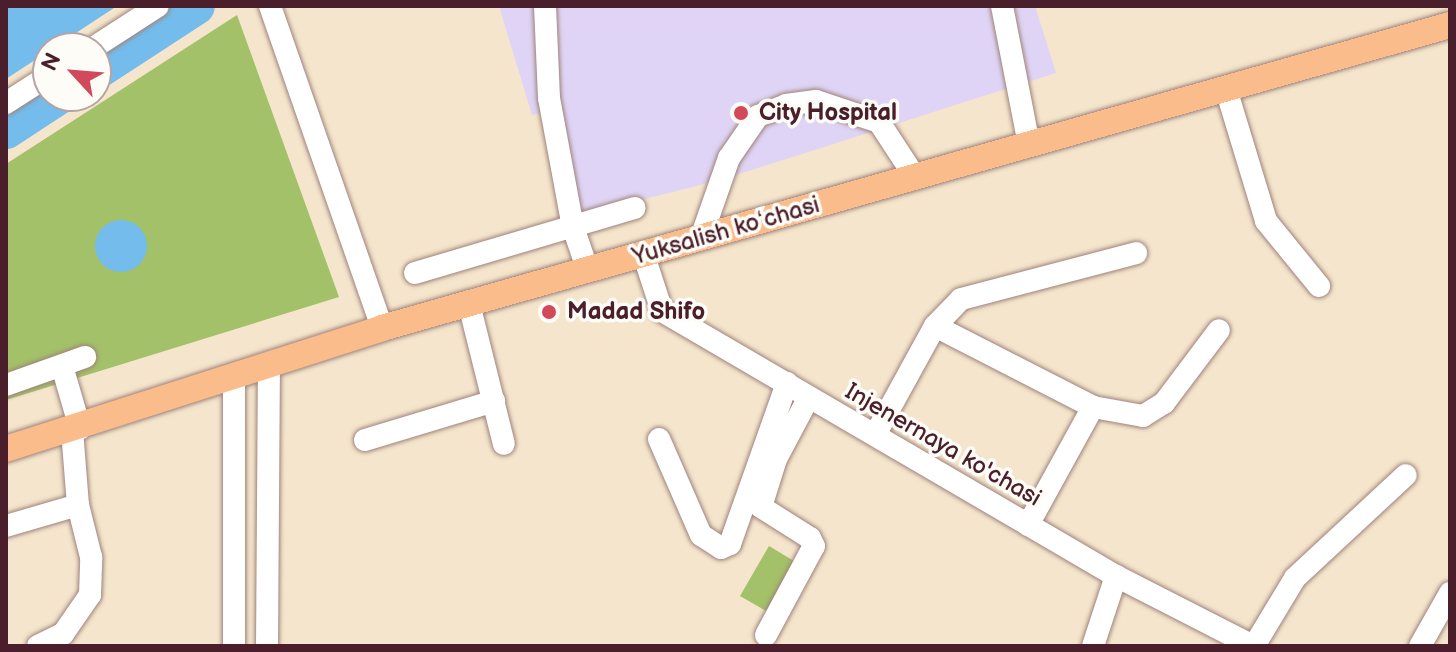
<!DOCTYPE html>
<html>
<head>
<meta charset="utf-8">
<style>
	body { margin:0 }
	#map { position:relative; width:1456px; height:652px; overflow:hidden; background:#f4e5cc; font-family:"Balsamiq Sans",sans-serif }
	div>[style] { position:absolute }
	.built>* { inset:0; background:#dfd4f5 }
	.green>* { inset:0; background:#a3c168 }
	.water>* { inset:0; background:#73bceb }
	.round { border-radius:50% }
	.river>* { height:38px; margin:-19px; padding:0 19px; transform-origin:19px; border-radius:19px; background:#73bceb }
	.roads { filter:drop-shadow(0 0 2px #9f827c) drop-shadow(0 0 2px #9f827c) }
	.minor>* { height:22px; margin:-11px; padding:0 11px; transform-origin:11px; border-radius:11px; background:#fff }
	.major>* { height:26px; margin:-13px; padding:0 13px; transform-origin:13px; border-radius:13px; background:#f9bc8a }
	.dots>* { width:22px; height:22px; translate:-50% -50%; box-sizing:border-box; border:4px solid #fdfcf7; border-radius:50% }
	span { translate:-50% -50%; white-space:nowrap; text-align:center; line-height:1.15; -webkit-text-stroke:7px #fdfcf7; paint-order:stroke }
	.poi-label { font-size:24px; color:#4a1f2b; font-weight:700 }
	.left { translate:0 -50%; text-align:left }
	.street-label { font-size:24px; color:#4a1f2b }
	.frame { position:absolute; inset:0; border:8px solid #4a1f2b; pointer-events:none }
	.north { position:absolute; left:32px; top:32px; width:80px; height:80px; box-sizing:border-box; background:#fdfcf7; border:2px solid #b5a4a5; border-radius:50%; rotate:296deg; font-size:22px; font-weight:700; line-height:32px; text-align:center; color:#4a1f2b }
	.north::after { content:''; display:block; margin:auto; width:28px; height:36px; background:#d1495b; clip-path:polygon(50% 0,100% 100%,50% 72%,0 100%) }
</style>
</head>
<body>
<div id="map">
	<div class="built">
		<i style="clip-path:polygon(499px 6px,1035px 6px,1056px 73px,720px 180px,577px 216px,549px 111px,532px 115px)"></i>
	</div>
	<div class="green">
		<i style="clip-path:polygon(237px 15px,339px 297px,6px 400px,6px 164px)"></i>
		<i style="clip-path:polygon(769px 546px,794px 561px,766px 611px,740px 596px)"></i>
	</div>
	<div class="water">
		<i style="clip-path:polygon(6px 6px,117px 6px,6px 79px)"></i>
		<i class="round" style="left:95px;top:220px;width:52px;height:52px"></i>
	</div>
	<div class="river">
		<i style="left:96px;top:71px;width:119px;rotate:-33deg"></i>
		<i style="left:6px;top:130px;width:62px;rotate:-33.2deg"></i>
	</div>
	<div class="roads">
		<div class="minor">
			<i style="left:270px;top:6px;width:341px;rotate:70.8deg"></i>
			<i style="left:545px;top:6px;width:92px;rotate:87.5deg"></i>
			<i style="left:549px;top:98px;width:131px;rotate:79.5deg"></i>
			<i style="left:573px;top:227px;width:46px;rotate:71.2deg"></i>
			<i style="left:1002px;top:6px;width:142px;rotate:79deg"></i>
			<i style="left:93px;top:48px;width:77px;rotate:-32.9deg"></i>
			<i style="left:1226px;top:89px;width:138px;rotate:73.1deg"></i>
			<i style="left:1266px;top:221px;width:84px;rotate:50.8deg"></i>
			<i style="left:6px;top:103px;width:50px;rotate:-32.7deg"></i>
			<i style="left:702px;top:235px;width:82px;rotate:-70.7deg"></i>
			<i style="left:729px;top:158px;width:51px;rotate:-55.4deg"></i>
			<i style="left:758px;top:116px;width:30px;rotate:-21deg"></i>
			<i style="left:786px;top:105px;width:30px;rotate:-8deg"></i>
			<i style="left:816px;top:101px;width:66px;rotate:18.4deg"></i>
			<i style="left:879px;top:122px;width:66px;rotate:56.8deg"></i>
			<i style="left:644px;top:256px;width:58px;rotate:71.9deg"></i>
			<i style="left:662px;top:311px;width:526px;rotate:30.27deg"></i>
			<i style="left:1116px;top:576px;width:154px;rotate:27.1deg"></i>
			<i style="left:415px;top:273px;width:229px;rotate:-16.5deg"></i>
			<i style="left:469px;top:304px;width:144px;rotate:76deg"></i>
			<i style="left:935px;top:326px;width:178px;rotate:27.1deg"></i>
			<i style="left:1093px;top:407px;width:51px;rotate:10.2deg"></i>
			<i style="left:1143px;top:416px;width:25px;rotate:-32deg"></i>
			<i style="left:1164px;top:403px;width:91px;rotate:-53deg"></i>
			<i style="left:62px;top:366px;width:65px;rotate:73.8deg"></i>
			<i style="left:6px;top:385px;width:84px;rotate:-19.5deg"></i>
			<i style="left:875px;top:435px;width:124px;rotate:-61.2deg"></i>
			<i style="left:935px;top:326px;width:37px;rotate:-46deg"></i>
			<i style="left:961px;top:299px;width:181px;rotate:-14.7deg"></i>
			<i style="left:659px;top:439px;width:105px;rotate:66.4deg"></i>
			<i style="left:701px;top:535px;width:24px;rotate:33deg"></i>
			<i style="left:721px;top:548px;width:10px;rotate:-24deg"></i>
			<i style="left:730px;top:544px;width:171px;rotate:-70.5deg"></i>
			<i style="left:365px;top:440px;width:135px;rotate:-16.8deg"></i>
			<i style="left:1028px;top:525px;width:135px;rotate:-61.2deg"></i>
			<i style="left:6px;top:526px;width:75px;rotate:-16.3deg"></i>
			<i style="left:78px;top:505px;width:74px;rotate:-94.6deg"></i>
			<i style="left:766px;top:635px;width:101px;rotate:-61.7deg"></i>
			<i style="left:814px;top:546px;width:9px;rotate:-117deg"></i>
			<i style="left:810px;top:538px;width:58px;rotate:-147.7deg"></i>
			<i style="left:761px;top:507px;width:50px;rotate:-72.6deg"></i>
			<i style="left:776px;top:459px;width:70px;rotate:-62deg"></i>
			<i style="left:38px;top:646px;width:28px;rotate:-26deg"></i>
			<i style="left:63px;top:634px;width:47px;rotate:-55.3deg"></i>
			<i style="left:90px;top:595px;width:38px;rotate:-88deg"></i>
			<i style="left:91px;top:557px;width:54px;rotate:-104deg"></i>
			<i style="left:234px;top:646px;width:270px;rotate:-90deg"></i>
			<i style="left:267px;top:646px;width:282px;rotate:-89.6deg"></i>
			<i style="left:1093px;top:646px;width:74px;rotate:-71.8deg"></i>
			<i style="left:1254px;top:646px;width:79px;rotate:-58.9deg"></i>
			<i style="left:1295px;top:578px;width:151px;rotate:-42.9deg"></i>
			<i style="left:1420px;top:646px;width:61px;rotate:-60.5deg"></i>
		</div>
		<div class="major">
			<i style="left:6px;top:449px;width:395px;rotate:-17.8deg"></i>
			<i style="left:382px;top:328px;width:1110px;rotate:-15.84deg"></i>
		</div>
	</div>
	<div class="dots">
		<i style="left:741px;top:113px;background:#d1495b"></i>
		<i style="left:549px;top:312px;background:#d1495b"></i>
	</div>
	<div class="poi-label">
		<span class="left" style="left:759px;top:113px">City Hospital</span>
		<span class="left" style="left:567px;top:312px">Madad Shifo</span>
	</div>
	<div class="street-label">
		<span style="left:726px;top:231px;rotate:-16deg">Yuksalish koʻchasi</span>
		<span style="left:943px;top:445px;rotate:30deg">Injenernaya ko'chasi</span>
	</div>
	<div class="frame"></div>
	<div class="north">N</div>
</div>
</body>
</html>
